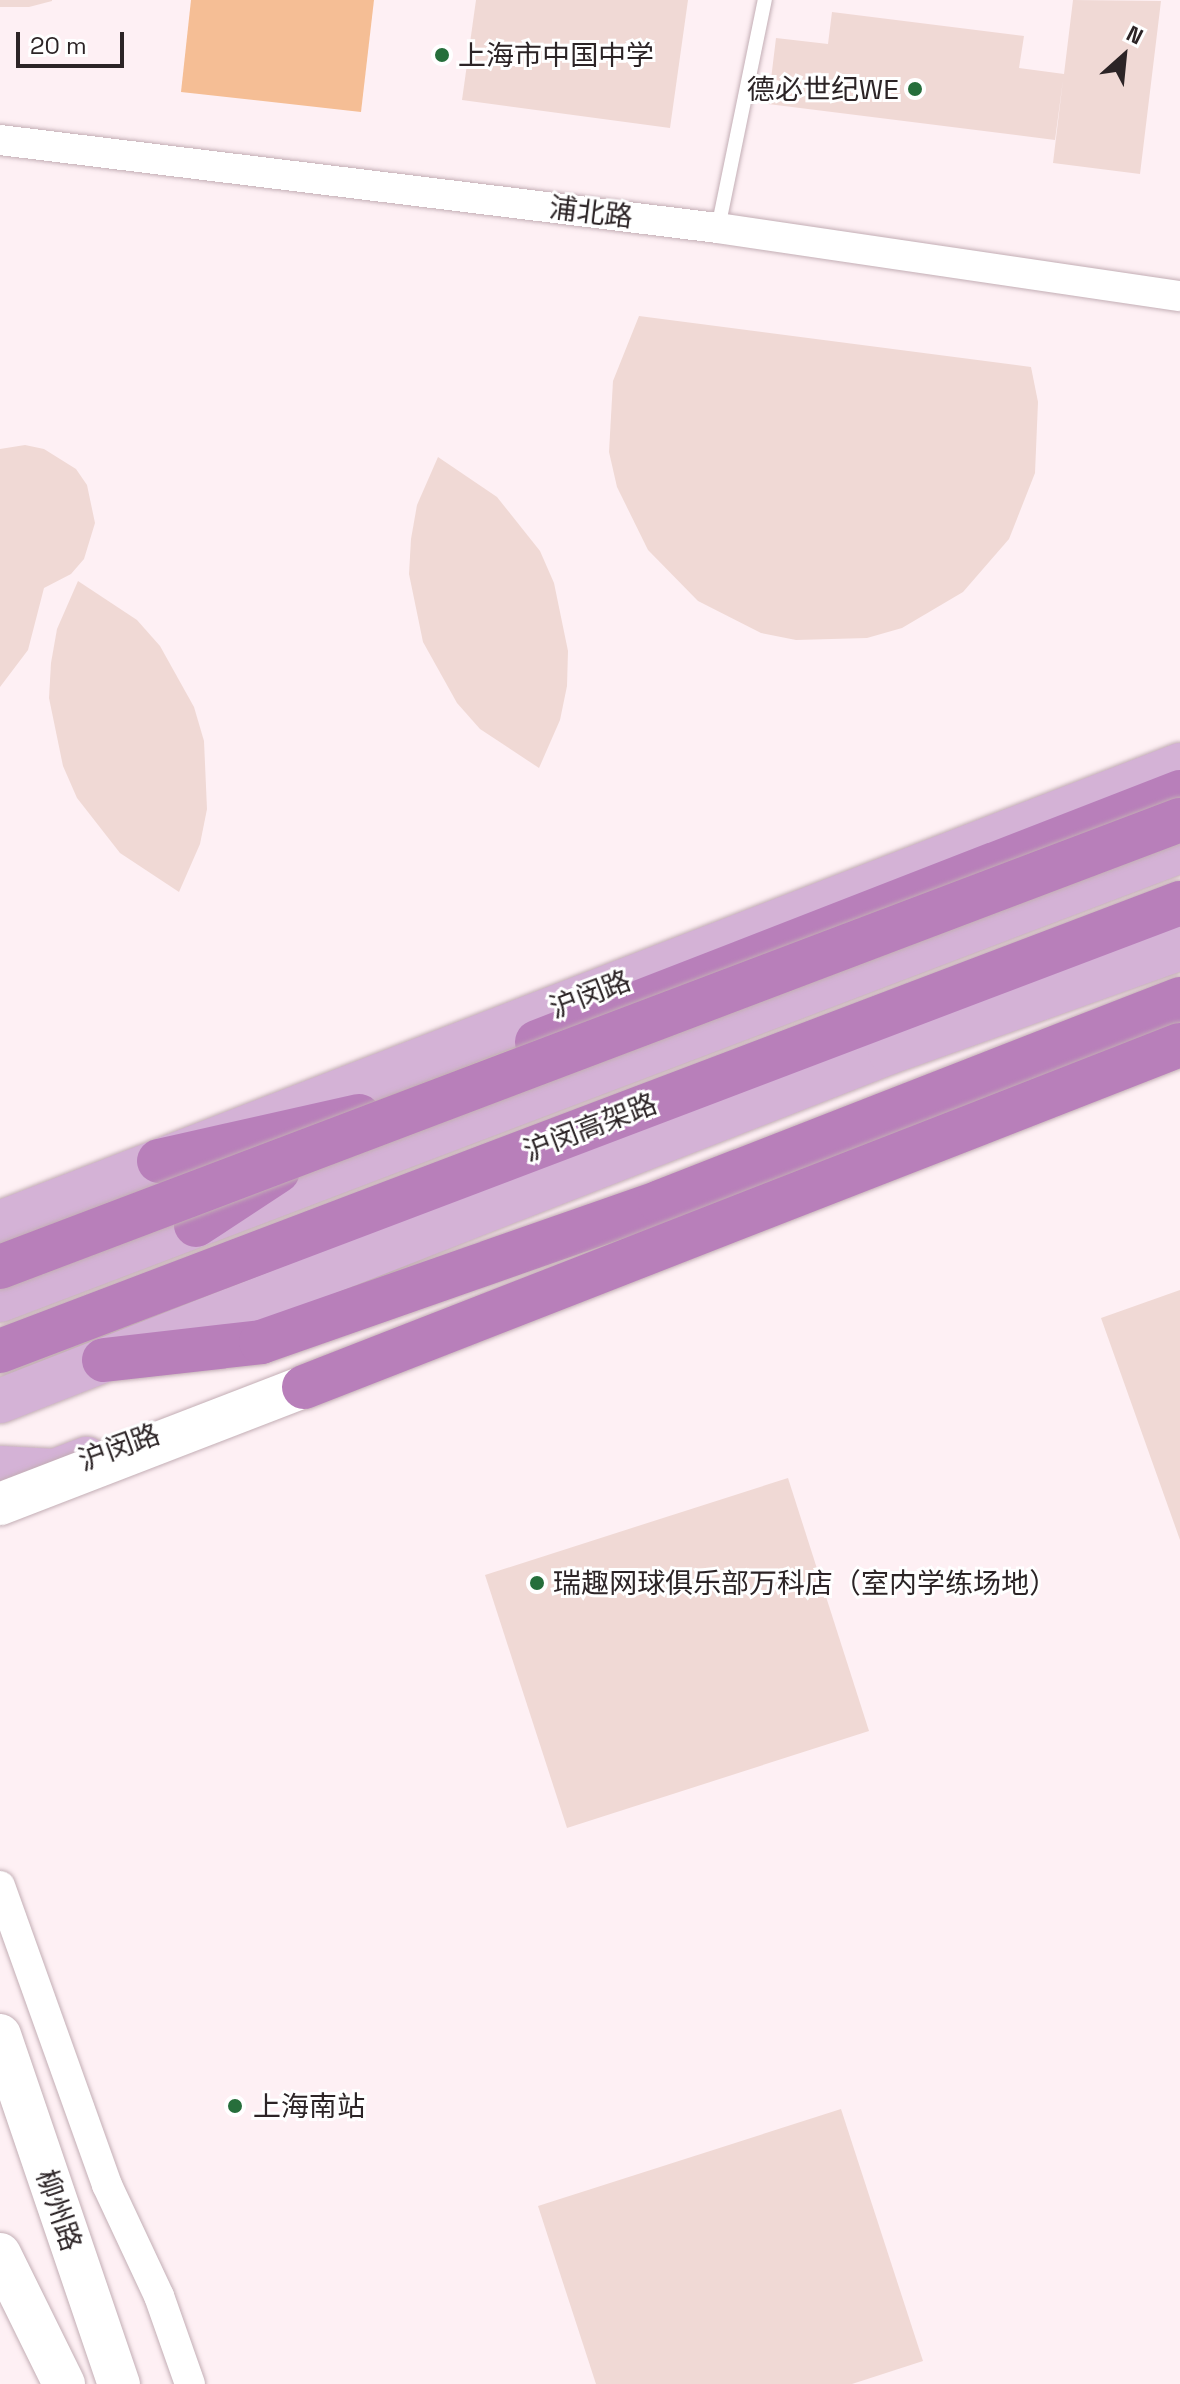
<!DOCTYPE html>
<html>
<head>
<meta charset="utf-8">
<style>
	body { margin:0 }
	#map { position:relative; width:1180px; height:2384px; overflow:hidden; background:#fef0f4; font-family:"Space Grotesk","Noto Sans SC",sans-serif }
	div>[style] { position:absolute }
	.green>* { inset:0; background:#f5be95 }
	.building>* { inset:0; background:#f0d9d5 }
	.roads { filter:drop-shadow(0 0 2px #c3aeb5) drop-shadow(0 0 2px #c3aeb5) }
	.lane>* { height:14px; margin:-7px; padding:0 7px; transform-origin:7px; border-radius:7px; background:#fff }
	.street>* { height:30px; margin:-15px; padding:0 15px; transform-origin:15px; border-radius:15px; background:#fff }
	.secondary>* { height:42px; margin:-21px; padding:0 21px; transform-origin:21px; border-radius:21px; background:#fff }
	.primary>* { height:44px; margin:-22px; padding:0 22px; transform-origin:22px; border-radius:22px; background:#d4b2d6 }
	.highway>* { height:44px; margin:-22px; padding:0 22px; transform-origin:22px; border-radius:22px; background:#b87fba }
	.bridges { filter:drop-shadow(0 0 2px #c3aeb5) drop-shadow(0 0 2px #c3aeb5) }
	.secondary-bridge>* { height:42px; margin:-21px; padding:0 21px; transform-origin:21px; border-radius:21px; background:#fff }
	.highway-bridge>* { height:44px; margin:-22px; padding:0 22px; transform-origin:22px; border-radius:22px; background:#b87fba }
	.dots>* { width:22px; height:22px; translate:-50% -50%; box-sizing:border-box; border:4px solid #fff; border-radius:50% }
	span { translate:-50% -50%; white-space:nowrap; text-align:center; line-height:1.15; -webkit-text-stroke:6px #fff; paint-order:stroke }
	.poi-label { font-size:28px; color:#2c2426 }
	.left { translate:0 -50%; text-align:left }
	.right { translate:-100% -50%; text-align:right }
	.street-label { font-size:28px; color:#2c2426 }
	.north { position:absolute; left:1084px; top:16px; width:80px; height:80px; -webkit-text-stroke:6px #fff; paint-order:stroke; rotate:27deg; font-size:22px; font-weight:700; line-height:32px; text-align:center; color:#2c2426 }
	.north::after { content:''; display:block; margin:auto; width:28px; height:36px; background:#2c2426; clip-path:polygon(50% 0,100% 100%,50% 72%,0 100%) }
	.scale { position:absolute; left:16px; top:32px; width:108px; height:36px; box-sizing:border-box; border:4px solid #2c2426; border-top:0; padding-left:10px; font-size:24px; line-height:28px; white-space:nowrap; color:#2c2426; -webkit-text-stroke:6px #fff; paint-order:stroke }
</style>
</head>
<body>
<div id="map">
	<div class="green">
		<i style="clip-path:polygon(191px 0,374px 0,361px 112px,181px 92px)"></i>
	</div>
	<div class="building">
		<i style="clip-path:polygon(0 0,52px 0,52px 1px,29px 7px,0 7px)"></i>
		<i style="clip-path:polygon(476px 0,688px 0,670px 128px,462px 100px)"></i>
		<i style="clip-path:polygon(1073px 0,1161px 1px,1140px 174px,1053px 163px,1063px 80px,1055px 140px,768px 104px,776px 38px,828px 44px,832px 12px,1024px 36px,1019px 68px,1064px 74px)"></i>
		<i style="clip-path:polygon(639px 316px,1031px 367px,1038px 402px,1035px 473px,1009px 539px,963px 592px,902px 628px,867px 638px,796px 640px,761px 633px,698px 601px,648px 550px,617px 487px,609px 452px,613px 381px)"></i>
		<i style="clip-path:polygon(25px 445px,44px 449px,76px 469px,87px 485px,95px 523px,84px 559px,71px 574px,44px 588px,28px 650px,0 687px,0 449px)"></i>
		<i style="clip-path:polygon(438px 457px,497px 497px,540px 551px,554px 583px,568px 651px,567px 686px,560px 720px,539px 768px,480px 729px,457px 703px,423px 642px,409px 574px,411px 539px,417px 505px)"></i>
		<i style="clip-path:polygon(78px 581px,137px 620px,160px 646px,194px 707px,204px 741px,207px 809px,200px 844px,179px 892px,120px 853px,77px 798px,63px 766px,49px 698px,51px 663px,57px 629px)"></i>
		<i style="clip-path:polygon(1180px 1290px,1180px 1540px,1101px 1318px)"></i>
		<i style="clip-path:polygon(788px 1478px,869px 1731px,567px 1828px,485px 1575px)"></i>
		<i style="clip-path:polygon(841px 2109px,923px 2361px,852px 2384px,596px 2384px,538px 2206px)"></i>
	</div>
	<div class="roads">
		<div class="lane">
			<i style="left:718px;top:228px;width:233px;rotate:-78.4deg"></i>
		</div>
		<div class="street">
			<i style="left:0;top:140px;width:723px;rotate:6.99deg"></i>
			<i style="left:718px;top:228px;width:467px;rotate:8.4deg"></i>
			<i style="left:0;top:1886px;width:318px;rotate:70.3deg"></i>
			<i style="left:107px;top:2185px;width:123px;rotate:64.9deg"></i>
			<i style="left:159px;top:2296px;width:93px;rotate:70.6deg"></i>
		</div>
		<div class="secondary">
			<i style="left:0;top:2035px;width:369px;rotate:71.2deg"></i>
			<i style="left:0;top:2254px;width:145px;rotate:63.8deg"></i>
		</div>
		<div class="primary">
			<i style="left:0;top:1223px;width:1266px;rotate:-21.21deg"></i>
			<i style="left:0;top:1300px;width:1263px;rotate:-20.83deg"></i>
			<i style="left:0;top:1401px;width:956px;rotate:-21.41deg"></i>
			<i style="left:890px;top:1052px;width:308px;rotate:-19.7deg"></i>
			<i style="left:0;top:1468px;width:55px;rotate:3.1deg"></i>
			<i style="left:55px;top:1471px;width:34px;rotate:-21deg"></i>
		</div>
		<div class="highway">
			<i style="left:537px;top:1042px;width:690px;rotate:-21.25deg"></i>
			<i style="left:159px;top:1161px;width:205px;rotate:-12.7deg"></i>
			<i style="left:196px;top:1225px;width:98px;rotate:-33.4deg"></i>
			<i style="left:0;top:1351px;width:1262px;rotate:-20.79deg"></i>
			<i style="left:104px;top:1360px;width:158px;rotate:-6.5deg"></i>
			<i style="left:261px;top:1342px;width:423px;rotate:-19.3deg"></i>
			<i style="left:660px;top:1202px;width:558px;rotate:-21.32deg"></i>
		</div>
	</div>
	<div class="bridges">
		<div class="secondary-bridge">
			<i style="left:0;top:1504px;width:326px;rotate:-21.1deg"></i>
		</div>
		<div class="highway-bridge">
			<i style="left:0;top:1267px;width:1262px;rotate:-20.75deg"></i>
			<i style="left:304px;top:1387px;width:940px;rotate:-21.33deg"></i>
		</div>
	</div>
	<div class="dots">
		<i style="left:442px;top:55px;background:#266e3b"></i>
		<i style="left:915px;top:89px;background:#266e3b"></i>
		<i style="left:537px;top:1583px;background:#266e3b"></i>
		<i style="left:235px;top:2106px;background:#266e3b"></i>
	</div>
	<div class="poi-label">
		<span class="left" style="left:458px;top:55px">上海市中国中学</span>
		<span class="right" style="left:899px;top:89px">德必世纪WE</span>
		<span class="left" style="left:553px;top:1583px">瑞趣网球俱乐部万科店（室内学练场地）</span>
		<span class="left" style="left:253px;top:2106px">上海南站</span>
	</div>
	<div class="street-label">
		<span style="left:591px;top:212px;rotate:7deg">浦北路</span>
		<span style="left:590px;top:994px;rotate:-21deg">沪闵路</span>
		<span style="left:590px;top:1127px;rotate:-21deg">沪闵高架路</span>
		<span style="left:119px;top:1447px;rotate:-20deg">沪闵路</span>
		<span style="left:59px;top:2210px;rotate:71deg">柳州路</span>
	</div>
	<div class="north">N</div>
	<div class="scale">20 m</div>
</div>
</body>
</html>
